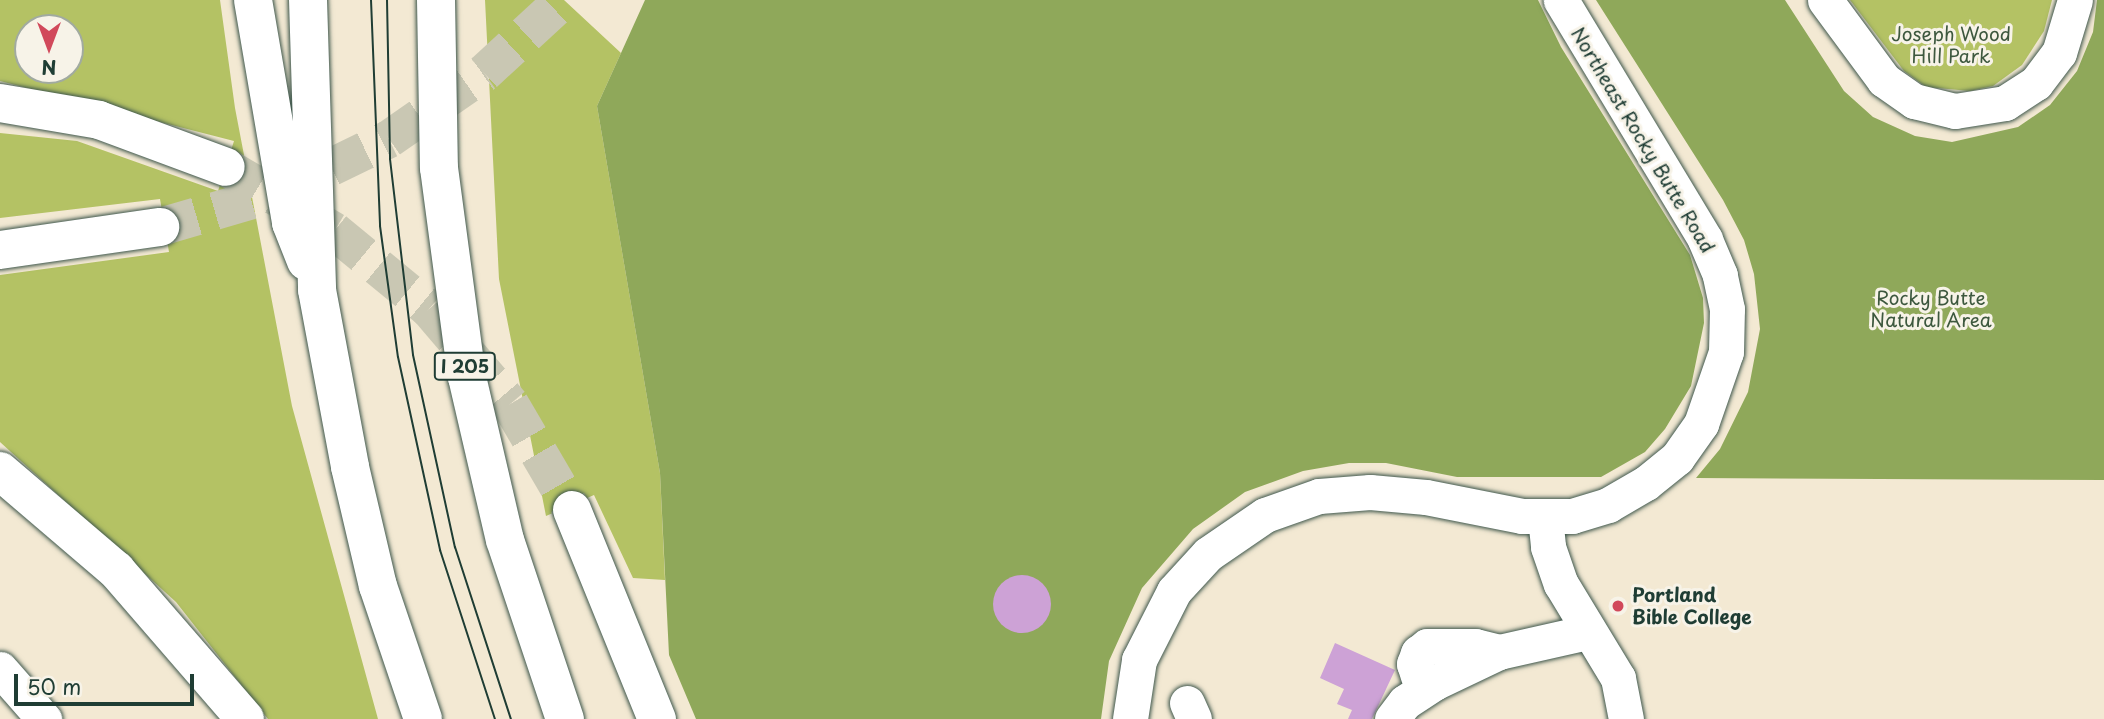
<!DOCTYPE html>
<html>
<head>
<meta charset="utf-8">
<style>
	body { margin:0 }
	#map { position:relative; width:2104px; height:719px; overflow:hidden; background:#f3e9d3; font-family:"Playpen Sans",sans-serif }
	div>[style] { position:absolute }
	.green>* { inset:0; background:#b4c264 }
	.forest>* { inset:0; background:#8fa85a }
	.building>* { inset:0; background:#cda2d6 }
	.round { border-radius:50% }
	.highway-tunnel>* { height:38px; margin-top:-19px; transform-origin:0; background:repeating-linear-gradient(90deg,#c9c7b3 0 38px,transparent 0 57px) }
	.roads { filter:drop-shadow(0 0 2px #3f574c) drop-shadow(0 0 2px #3f574c) }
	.minor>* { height:35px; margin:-17.5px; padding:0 17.5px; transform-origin:17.5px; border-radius:17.5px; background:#fff }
	.highway>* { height:38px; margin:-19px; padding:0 19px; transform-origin:19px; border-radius:19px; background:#fff }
	.tram>* { height:2px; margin:-1px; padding:0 1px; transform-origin:1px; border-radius:1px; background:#1f3d34 }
	.dots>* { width:19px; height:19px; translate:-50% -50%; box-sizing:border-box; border:4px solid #f7f3e8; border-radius:50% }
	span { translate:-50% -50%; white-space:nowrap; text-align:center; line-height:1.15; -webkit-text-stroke:6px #f7f3e8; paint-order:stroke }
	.shield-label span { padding:2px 5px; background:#f7f3e8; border:2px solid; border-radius:5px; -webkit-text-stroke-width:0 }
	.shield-label { font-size:18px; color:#1f3d34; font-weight:700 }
	.park-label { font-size:19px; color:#3d583e }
	.street-label { font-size:19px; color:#1f3d34 }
	.poi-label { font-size:19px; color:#1f3d34; font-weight:700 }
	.left { translate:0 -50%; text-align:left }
	.north { position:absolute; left:14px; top:14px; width:70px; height:70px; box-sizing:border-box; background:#f7f3e8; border:2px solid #a1aaa0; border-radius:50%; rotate:180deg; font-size:19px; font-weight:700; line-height:28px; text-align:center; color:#1f3d34 }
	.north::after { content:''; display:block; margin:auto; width:24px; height:32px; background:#d1495b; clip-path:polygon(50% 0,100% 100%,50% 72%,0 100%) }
	.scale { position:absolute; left:14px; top:674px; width:180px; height:32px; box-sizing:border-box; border:4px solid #1f3d34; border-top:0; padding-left:9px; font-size:21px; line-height:24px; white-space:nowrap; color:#1f3d34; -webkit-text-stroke:5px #f7f3e8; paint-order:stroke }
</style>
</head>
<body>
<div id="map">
	<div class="green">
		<i style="clip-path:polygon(evenodd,0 0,220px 0,235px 108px,292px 406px,378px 719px,268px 719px,176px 602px,0 442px,0 275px,169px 252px,160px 199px,0 218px,0 133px,77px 141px,218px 191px,234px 141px,0 81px,0 0,28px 28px,70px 28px,70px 70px,28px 70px,28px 28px)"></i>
		<i style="clip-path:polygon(485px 0,564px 0,621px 53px,597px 106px,660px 473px,665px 580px,633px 578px,594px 495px,546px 516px,499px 279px)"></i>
		<i style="clip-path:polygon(1850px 0,2052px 0,2044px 31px,2022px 65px,1993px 86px,1970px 91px,1926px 87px,1904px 71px)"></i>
	</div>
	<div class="forest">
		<i style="clip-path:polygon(645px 0,1538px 0,1561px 47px,1690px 255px,1703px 298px,1704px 323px,1691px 386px,1665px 429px,1645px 452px,1601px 477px,1457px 477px,1386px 463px,1349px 463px,1303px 471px,1245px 492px,1193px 529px,1142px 588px,1109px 661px,1101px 719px,696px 719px,669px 655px,660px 473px,597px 106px)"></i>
		<i style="clip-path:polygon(1596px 0,1785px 0,1844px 91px,1873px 117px,1915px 136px,1952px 142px,2018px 127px,2050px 105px,2077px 71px,2093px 32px,2097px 0,2104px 0,2104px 480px,1696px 478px,1720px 449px,1748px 392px,1760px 329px,1754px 274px,1744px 240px,1723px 200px)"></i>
	</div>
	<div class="building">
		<i class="round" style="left:993px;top:575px;width:58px;height:58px"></i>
		<i style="clip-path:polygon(1335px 643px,1395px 670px,1372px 719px,1348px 719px,1352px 710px,1337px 704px,1344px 689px,1320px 678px)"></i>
	</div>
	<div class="highway-tunnel">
		<i style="left:226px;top:167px;width:126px;rotate:30.7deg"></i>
		<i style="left:334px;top:231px;width:123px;rotate:39.4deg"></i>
		<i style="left:429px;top:309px;width:125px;rotate:49.5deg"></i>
		<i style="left:510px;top:404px;width:123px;rotate:59.7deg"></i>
		<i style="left:160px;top:227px;width:125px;rotate:-16.3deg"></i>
		<i style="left:280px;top:192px;width:121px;rotate:-25.9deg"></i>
		<i style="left:389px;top:139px;width:116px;rotate:-34.8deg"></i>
		<i style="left:484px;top:73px;width:108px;rotate:-42.7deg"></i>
	</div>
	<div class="roads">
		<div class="minor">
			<i style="left:1825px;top:0;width:99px;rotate:53.6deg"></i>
			<i style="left:1884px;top:80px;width:37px;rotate:35deg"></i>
			<i style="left:1914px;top:101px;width:42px;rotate:13.7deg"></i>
			<i style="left:1955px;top:111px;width:51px;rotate:-9.1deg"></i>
			<i style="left:2005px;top:103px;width:37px;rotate:-33deg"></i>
			<i style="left:2036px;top:83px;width:38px;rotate:-53deg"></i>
			<i style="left:2059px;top:53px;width:55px;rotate:-73.2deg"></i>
			<i style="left:1545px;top:517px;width:30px;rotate:84deg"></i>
			<i style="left:1548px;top:547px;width:39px;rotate:71deg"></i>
			<i style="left:1561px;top:584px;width:110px;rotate:58.8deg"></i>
			<i style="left:1618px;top:678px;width:42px;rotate:79deg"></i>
			<i style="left:0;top:669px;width:67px;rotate:48.7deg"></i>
			<i style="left:1434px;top:683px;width:17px;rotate:-156deg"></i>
			<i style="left:1418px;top:676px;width:13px;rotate:-108deg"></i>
			<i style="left:1414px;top:664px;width:12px;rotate:-70deg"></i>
			<i style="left:1418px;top:653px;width:11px;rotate:-38deg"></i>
			<i style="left:1427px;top:646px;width:48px"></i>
			<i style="left:1475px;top:646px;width:25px;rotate:14deg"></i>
			<i style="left:1187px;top:703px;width:17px;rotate:66deg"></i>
			<i style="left:1130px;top:719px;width:60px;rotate:-81.3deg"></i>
			<i style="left:1139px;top:660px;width:77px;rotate:-63.1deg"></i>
			<i style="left:1174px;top:591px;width:50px;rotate:-47.4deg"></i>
			<i style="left:1208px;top:554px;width:69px;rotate:-34.4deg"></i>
			<i style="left:1265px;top:515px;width:57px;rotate:-19.4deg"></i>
			<i style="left:1319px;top:496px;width:51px;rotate:-4.5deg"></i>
			<i style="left:1370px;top:492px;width:56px;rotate:5.1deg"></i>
			<i style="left:1426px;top:497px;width:98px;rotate:11.2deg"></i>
			<i style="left:1522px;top:516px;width:50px"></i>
			<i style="left:1572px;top:516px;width:38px;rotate:-17deg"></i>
			<i style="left:1608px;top:505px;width:44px;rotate:-30.1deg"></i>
			<i style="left:1646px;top:483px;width:40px;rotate:-39deg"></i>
			<i style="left:1677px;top:458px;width:42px;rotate:-54.8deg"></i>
			<i style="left:1701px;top:424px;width:76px;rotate:-70.9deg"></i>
			<i style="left:1726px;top:352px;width:43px;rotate:-88.7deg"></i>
			<i style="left:1727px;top:309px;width:35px;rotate:-102deg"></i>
			<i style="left:1720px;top:275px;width:39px;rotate:-113deg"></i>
			<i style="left:1705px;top:239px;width:279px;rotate:-121.1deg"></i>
			<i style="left:1392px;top:719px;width:21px;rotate:-53deg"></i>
			<i style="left:1405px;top:702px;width:35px;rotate:-33deg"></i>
			<i style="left:1434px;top:683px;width:72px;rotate:-25.5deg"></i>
			<i style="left:1499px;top:652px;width:91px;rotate:-12.7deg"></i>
		</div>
		<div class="highway">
			<i style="left:253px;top:0;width:226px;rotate:80.3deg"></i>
			<i style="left:291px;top:223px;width:41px;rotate:68.5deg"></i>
			<i style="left:308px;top:0;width:290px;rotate:88.2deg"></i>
			<i style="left:317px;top:290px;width:180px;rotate:79.4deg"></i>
			<i style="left:350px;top:467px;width:122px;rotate:76.8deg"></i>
			<i style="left:378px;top:586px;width:140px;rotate:71.3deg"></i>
			<i style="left:436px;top:0;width:168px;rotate:89deg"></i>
			<i style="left:439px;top:168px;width:211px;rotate:82.4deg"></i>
			<i style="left:467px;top:377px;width:167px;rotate:76.9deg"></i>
			<i style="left:505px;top:540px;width:189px;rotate:71.5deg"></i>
			<i style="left:0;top:103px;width:100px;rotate:9.7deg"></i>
			<i style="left:99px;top:120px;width:135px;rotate:20.3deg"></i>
			<i style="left:0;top:250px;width:162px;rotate:-8.2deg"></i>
			<i style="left:0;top:471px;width:153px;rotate:40.5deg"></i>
			<i style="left:116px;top:570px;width:197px;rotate:49.1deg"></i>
			<i style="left:572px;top:510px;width:226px;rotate:67.9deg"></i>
		</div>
	</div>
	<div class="tram">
		<i style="left:371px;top:0;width:226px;rotate:87.7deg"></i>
		<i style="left:380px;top:226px;width:132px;rotate:82.2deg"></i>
		<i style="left:398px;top:357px;width:198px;rotate:77.7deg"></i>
		<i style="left:440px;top:550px;width:178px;rotate:72deg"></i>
		<i style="left:387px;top:0;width:159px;rotate:88.9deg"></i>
		<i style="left:390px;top:159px;width:197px;rotate:83.3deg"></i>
		<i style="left:413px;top:355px;width:197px;rotate:77.7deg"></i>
		<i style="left:455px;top:547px;width:181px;rotate:72deg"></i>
	</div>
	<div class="dots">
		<i style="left:1618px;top:606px;background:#d1495b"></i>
	</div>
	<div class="shield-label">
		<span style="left:465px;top:366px">I 205</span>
	</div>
	<div class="park-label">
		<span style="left:1951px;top:45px">Joseph Wood<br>Hill Park</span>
		<span style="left:1931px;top:309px">Rocky Butte<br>Natural Area</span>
	</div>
	<div class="street-label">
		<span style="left:1643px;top:140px;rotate:59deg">Northeast Rocky Butte Road</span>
	</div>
	<div class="poi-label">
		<span class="left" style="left:1632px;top:606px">Portland<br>Bible College</span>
	</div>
	<div class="north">N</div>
	<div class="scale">50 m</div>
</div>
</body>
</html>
